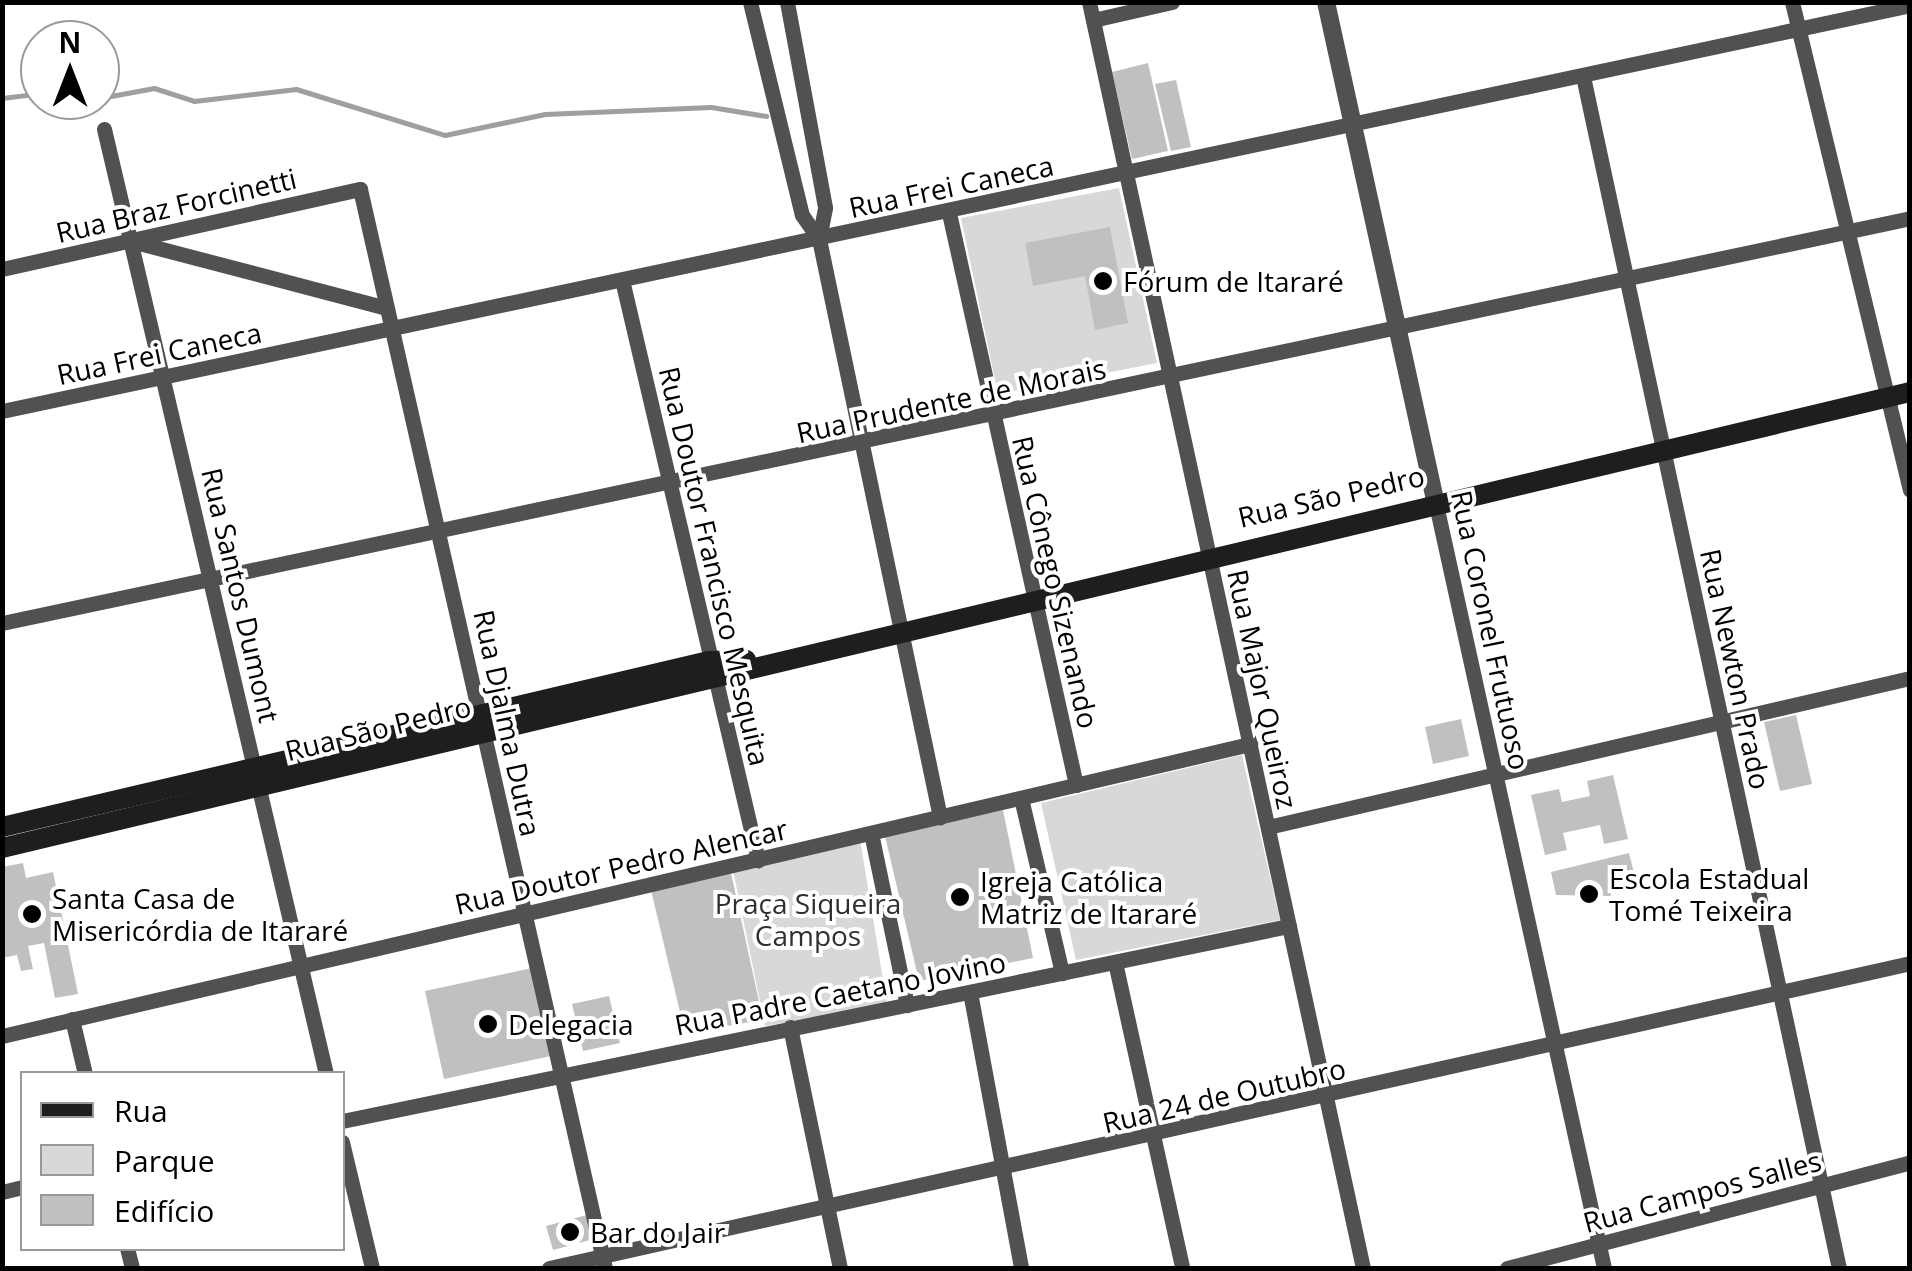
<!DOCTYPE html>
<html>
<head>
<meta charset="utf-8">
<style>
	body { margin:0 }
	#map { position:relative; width:1912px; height:1271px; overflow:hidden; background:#fff; font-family:"Open Sans",sans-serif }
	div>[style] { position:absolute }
	.green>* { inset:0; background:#d8d8d8 }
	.stream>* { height:5px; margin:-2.5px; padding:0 2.5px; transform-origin:2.5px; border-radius:2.5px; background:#9f9f9f }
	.building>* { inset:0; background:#c0c0c0 }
	.minor>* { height:15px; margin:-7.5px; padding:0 7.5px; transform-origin:7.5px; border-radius:7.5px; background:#515151 }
	.tertiary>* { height:18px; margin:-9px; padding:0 9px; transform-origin:9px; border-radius:9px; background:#515151 }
	.secondary>* { height:20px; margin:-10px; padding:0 10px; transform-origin:10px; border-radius:10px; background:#1e1e1e }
	.dots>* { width:28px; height:28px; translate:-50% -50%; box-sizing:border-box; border:5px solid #fff; border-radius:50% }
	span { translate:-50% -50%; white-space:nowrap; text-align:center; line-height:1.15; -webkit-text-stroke:8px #fff; paint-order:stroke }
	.street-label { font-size:28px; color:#000 }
	.poi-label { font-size:28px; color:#000 }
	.left { translate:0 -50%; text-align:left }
	.park-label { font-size:28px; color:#2f2f2f }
	.frame { position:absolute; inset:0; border:5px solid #000; pointer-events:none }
	.legend { position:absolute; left:20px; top:1071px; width:325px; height:180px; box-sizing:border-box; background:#fff; border:2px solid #999; margin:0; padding:12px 18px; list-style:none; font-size:30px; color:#000 }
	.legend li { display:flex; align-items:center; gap:20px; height:50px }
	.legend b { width:50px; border:2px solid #999 }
	.north { position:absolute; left:20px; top:20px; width:100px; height:100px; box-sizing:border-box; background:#fff; border:2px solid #999; border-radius:50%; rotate:0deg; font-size:28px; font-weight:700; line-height:40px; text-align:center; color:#000 }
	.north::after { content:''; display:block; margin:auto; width:35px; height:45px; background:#000; clip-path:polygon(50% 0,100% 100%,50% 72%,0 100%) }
</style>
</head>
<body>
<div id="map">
	<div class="green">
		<i style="clip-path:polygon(1119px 188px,1157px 363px,998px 394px,961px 218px)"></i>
		<i style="clip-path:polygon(1242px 755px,1280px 920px,1076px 960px,1041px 803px)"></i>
		<i style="clip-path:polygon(860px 839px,887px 1004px,765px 1026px,733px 870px)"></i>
	</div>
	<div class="stream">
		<i style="left:2px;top:98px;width:38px;rotate:-7deg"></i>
		<i style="left:100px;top:98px;width:55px;rotate:-10.5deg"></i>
		<i style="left:154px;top:88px;width:42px;rotate:18deg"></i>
		<i style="left:194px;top:101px;width:103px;rotate:-6.7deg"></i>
		<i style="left:296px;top:89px;width:156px;rotate:17.2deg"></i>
		<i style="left:445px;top:135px;width:102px;rotate:-11.9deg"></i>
		<i style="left:545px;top:114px;width:166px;rotate:-2.4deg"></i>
		<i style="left:711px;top:107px;width:56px;rotate:9.3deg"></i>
	</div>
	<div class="building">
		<i style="clip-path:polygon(1148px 63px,1168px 151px,1132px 159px,1112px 72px)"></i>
		<i style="clip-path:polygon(1176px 80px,1191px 147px,1171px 151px,1155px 84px)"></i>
		<i style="clip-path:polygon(1110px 227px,1128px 323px,1095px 330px,1085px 276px,1033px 286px,1025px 243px)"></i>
		<i style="clip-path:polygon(1796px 715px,1812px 784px,1780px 791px,1764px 722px)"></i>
		<i style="clip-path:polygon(1461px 719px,1469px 756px,1433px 764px,1425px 727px)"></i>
		<i style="clip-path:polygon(1613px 775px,1628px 839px,1604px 844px,1600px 825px,1563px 833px,1567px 850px,1545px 855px,1531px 795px,1559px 789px,1562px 802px,1590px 796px,1587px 781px)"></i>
		<i style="clip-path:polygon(1003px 810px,1033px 958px,919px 981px,885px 836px)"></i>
		<i style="clip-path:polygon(1629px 853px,1635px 877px,1609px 884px,1611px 896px,1556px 895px,1551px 872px)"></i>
		<i style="clip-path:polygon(23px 863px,26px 878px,53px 872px,78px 994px,55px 998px,44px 943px,28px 946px,33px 969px,21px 971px,17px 955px,2px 958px,2px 867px)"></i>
		<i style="clip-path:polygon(731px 873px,763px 1020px,685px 1033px,651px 890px)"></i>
		<i style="clip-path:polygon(532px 968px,551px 1056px,444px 1079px,425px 991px)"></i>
		<i style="clip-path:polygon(609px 996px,620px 1043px,583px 1051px,572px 1004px)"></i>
		<i style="clip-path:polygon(587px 1215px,594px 1239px,553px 1250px,546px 1226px)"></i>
	</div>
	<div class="minor">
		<i style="left:750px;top:2px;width:219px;rotate:76.3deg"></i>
		<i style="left:802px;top:215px;width:29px;rotate:55deg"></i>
		<i style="left:787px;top:2px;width:209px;rotate:79.5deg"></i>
		<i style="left:825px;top:208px;width:32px;rotate:101deg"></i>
		<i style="left:819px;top:239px;width:591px;rotate:78.18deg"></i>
		<i style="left:1089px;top:2px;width:1295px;rotate:77.79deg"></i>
		<i style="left:1792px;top:2px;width:502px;rotate:76.41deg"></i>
		<i style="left:1093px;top:20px;width:81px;rotate:-12.8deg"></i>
		<i style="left:1584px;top:81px;width:1214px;rotate:77.88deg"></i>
		<i style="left:104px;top:129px;width:971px;rotate:76.78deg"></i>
		<i style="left:949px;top:213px;width:586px;rotate:77.48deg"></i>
		<i style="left:135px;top:242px;width:260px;rotate:14.7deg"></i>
		<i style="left:2px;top:269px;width:367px;rotate:-12.6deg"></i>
		<i style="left:360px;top:189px;width:1106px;rotate:77.21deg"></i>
		<i style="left:623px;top:284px;width:592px;rotate:76.81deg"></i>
		<i style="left:2px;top:411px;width:1951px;rotate:-12.01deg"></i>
		<i style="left:1435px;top:500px;width:786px;rotate:77.59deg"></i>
		<i style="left:2px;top:623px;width:1951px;rotate:-11.98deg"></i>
		<i style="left:1021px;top:798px;width:180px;rotate:76.8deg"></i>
		<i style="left:1268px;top:827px;width:659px;rotate:-13.07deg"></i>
		<i style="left:871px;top:833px;width:176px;rotate:78.2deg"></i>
		<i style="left:1115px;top:962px;width:313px;rotate:77.6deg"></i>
		<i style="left:970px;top:992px;width:281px;rotate:79.5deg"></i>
		<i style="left:72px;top:1019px;width:57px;rotate:76.7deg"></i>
		<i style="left:790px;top:1027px;width:246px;rotate:78.3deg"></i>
		<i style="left:2px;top:1036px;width:1282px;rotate:-13.17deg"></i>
		<i style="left:342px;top:1121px;width:967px;rotate:-11.64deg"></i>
		<i style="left:342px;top:1142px;width:130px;rotate:76.6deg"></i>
		<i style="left:2px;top:1192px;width:21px;rotate:-14deg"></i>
		<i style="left:127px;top:1248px;width:21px;rotate:76deg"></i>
		<i style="left:549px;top:1268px;width:1395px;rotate:-12.63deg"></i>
		<i style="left:1507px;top:1268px;width:417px;rotate:-14.7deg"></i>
	</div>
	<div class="tertiary">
		<i style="left:1326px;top:2px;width:510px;rotate:77.65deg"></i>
	</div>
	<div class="secondary">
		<i style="left:2px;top:827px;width:726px;rotate:-13.21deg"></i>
		<i style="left:709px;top:661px;width:37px;rotate:-2deg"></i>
		<i style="left:2px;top:848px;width:1962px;rotate:-13.44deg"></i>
	</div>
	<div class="dots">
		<i style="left:1103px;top:281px;background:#000"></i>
		<i style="left:1589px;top:894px;background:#000"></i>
		<i style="left:960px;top:897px;background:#000"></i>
		<i style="left:32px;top:914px;background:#000"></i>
		<i style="left:488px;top:1024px;background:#000"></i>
		<i style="left:570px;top:1232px;background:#000"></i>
	</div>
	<div class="street-label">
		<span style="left:951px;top:186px;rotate:-12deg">Rua Frei Caneca</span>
		<span style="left:176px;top:205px;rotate:-13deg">Rua Braz Forcinetti</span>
		<span style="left:159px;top:353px;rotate:-12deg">Rua Frei Caneca</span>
		<span style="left:951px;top:400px;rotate:-12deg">Rua Prudente de Morais</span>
		<span style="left:1331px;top:496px;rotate:-13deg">Rua São Pedro</span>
		<span style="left:715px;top:566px;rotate:77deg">Rua Doutor Francisco Mesquita</span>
		<span style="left:1056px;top:582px;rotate:77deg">Rua Cônego Sizenando</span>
		<span style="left:241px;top:595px;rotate:77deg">Rua Santos Dumont</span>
		<span style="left:1491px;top:630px;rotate:78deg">Rua Coronel Frutuoso</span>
		<span style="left:1736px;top:669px;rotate:78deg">Rua Newton Prado</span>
		<span style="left:1263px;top:689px;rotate:78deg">Rua Major Queiroz</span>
		<span style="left:508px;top:723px;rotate:78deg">Rua Djalma Dutra</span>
		<span style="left:378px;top:728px;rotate:-14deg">Rua São Pedro</span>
		<span style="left:621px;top:866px;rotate:-13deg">Rua Doutor Pedro Alencar</span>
		<span style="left:840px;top:993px;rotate:-11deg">Rua Padre Caetano Jovino</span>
		<span style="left:1224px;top:1095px;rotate:-13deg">Rua 24 de Outubro</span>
		<span style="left:1702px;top:1191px;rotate:-15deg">Rua Campos Salles</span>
	</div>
	<div class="poi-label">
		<span class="left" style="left:1123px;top:281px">Fórum de Itararé</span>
		<span class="left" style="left:1609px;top:894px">Escola Estadual<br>Tomé Teixeira</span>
		<span class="left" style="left:980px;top:897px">Igreja Católica<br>Matriz de Itararé</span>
		<span class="left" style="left:52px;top:914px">Santa Casa de<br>Misericórdia de Itararé</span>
		<span class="left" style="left:508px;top:1024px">Delegacia</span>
		<span class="left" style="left:590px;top:1232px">Bar do Jair</span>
	</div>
	<div class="park-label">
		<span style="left:808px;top:919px">Praça Siqueira<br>Campos</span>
	</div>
	<div class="frame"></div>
	<ul class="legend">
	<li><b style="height:12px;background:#1e1e1e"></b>Rua</li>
	<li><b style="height:28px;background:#d8d8d8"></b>Parque</li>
	<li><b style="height:28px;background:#c0c0c0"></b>Edifício</li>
	</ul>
	<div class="north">N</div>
</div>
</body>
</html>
